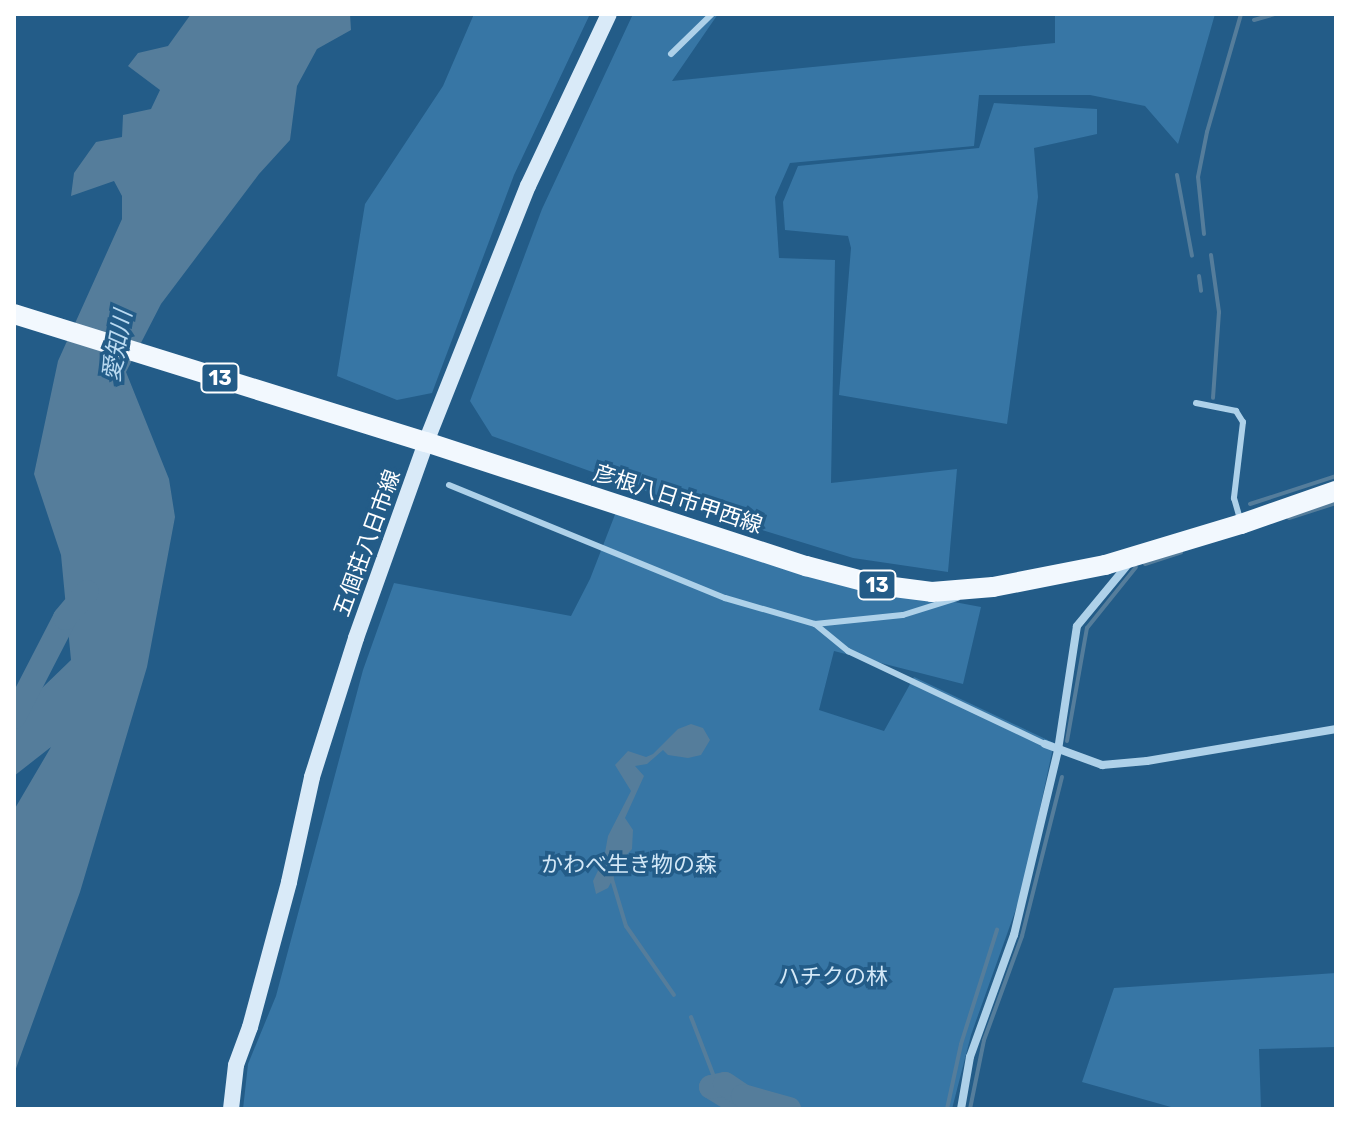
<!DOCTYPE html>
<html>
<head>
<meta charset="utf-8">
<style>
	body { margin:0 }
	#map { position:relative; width:1350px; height:1123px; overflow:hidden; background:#235c88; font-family:Rubik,"Noto Sans JP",sans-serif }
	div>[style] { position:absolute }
	.green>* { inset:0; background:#3776a5 }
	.water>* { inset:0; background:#557d9b }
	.stream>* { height:4px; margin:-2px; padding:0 2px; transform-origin:2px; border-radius:2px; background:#557d9b }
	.river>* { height:24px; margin:-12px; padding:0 12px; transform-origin:12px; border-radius:12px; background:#557d9b }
	.lane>* { height:6px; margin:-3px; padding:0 3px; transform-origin:3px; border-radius:3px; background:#aed1e9 }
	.street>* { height:8px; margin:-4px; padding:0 4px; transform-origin:4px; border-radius:4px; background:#aed1e9 }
	.secondary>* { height:16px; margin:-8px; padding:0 8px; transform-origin:8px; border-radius:8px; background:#d9eaf8 }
	.primary>* { height:20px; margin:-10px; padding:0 10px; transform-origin:10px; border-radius:10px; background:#f2f8fe }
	span { translate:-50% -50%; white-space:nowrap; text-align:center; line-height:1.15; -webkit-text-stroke:7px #235c88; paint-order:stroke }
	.shield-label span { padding:2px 6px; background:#235c88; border:2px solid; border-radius:6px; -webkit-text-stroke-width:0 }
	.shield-label { font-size:20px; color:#fff; font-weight:700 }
	.street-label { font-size:22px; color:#fff }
	.park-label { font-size:22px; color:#d3e8f7 }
	.water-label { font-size:24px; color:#badaf1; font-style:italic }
	.frame { position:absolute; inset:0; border:16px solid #fff; pointer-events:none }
</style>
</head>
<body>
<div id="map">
	<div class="green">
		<i style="clip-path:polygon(474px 14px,590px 14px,514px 175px,432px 393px,397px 400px,337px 376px,365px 204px,443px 86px)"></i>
		<i style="clip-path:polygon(633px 14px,718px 14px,672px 81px,1055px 43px,1055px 14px,1215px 14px,1178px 144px,1145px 106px,1090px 95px,979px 95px,974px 146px,790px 163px,775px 197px,779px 258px,835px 260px,831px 483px,957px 469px,948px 572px,853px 558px,707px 513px,492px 436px,470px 401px,542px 209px)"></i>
		<i style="clip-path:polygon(994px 103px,1097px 109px,1097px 134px,1034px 148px,1038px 197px,1007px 424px,839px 395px,851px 248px,848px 236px,785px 230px,783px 202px,798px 166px,979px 148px)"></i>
		<i style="clip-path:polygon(616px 512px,853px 583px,981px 607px,963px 684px,834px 651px,819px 710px,884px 731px,914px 677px,1054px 743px,1022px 892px,971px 1035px,952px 1109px,243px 1109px,248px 1064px,276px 996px,363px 670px,394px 583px,571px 616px,590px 579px)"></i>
		<i style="clip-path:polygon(1336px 973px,1336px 1047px,1259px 1049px,1261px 1109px,1178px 1109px,1082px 1082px,1114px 988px)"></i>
	</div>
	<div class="water">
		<i style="clip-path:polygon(191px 14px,350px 14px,351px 30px,317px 49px,297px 86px,290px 140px,259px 174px,161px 304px,126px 372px,169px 479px,175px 517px,147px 667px,80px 892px,14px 1074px,14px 810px,51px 747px,14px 776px,14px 715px,71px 660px,61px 555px,34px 474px,58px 361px,122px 219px,122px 196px,114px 181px,71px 196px,74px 173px,96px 142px,122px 137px,123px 115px,151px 109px,160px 90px,128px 66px,138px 53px,168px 46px)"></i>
		<i style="clip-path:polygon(691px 724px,703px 728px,710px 740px,701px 755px,688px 758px,668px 755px,663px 750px,647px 764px,635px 766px,644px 776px,625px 818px,633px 830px,632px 849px,624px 858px,612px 857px,614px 877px,608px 888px,596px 894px,593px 881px,604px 858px,608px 836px,631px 791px,615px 765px,628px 751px,646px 757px,653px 754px,678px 729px)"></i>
	</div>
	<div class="stream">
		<i style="left:1254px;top:20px;width:22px;rotate:-16deg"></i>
		<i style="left:1177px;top:175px;width:82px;rotate:79.5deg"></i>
		<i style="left:1204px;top:234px;width:57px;rotate:-96deg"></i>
		<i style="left:1198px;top:177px;width:46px;rotate:-78.7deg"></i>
		<i style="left:1207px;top:132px;width:123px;rotate:-73.9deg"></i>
		<i style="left:1211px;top:255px;width:58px;rotate:82deg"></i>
		<i style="left:1219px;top:312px;width:86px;rotate:94deg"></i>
		<i style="left:1199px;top:276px;width:15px;rotate:82deg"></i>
		<i style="left:1250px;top:504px;width:90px;rotate:-18deg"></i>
		<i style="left:1289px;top:518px;width:49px;rotate:-17.7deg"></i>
		<i style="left:1145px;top:564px;width:38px;rotate:-18deg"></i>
		<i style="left:1067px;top:741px;width:115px;rotate:-80deg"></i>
		<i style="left:1087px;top:628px;width:78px;rotate:-51.2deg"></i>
		<i style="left:611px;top:876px;width:52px;rotate:73.3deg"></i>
		<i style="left:626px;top:926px;width:84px;rotate:55.2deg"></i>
		<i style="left:691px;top:1017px;width:61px;rotate:68.9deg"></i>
		<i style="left:947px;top:1109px;width:66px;rotate:-77.8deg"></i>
		<i style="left:961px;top:1044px;width:120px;rotate:-72.5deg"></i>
		<i style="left:970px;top:1109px;width:70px;rotate:-78.5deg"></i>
		<i style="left:984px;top:1040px;width:111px;rotate:-69.9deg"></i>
		<i style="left:1022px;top:936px;width:164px;rotate:-75.9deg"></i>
	</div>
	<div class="river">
		<i style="left:14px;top:717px;width:111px;rotate:-62.7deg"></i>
		<i style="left:65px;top:618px;width:34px;rotate:-50deg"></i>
		<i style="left:747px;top:1109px;width:42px;rotate:-148.6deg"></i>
		<i style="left:711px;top:1087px;width:14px;rotate:-12deg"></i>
		<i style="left:725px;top:1084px;width:22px;rotate:34deg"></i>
		<i style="left:743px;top:1096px;width:48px;rotate:15.8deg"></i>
	</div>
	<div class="lane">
		<i style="left:671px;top:54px;width:57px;rotate:-44.3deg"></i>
		<i style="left:1196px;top:403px;width:41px;rotate:11.3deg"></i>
		<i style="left:1236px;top:411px;width:13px;rotate:58deg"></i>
		<i style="left:1243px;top:422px;width:77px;rotate:96.8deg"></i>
		<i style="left:1234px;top:498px;width:22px;rotate:74deg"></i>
		<i style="left:449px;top:485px;width:298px;rotate:22.3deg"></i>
		<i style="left:725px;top:598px;width:94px;rotate:16.1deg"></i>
		<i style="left:815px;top:624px;width:43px;rotate:39.3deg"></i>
		<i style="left:848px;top:651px;width:218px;rotate:25.3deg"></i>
		<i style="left:815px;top:624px;width:88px;rotate:-5.8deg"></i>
		<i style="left:903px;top:615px;width:57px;rotate:-17.5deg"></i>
	</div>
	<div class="street">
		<i style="left:1045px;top:744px;width:61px;rotate:20.2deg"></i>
		<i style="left:1102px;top:765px;width:45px;rotate:-5.1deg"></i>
		<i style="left:1147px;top:761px;width:192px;rotate:-9.6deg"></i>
		<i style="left:961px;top:1109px;width:53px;rotate:-80.2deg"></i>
		<i style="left:970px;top:1057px;width:130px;rotate:-70.2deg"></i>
		<i style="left:1014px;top:935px;width:190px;rotate:-76.6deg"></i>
		<i style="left:1058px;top:750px;width:125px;rotate:-81.3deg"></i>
		<i style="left:1077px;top:626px;width:83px;rotate:-50.4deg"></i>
	</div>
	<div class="secondary">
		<i style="left:231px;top:1109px;width:44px;rotate:-83.5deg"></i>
		<i style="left:236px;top:1065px;width:40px;rotate:-69.8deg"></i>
		<i style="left:250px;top:1027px;width:150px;rotate:-74.9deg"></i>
		<i style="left:289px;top:882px;width:107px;rotate:-77.6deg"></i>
		<i style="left:312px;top:777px;width:146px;rotate:-72.4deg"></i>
		<i style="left:356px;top:638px;width:208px;rotate:-70.3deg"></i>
		<i style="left:426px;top:442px;width:276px;rotate:-68.3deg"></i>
		<i style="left:528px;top:186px;width:190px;rotate:-64.8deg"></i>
	</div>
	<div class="primary">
		<i style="left:14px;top:314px;width:431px;rotate:17.3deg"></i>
		<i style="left:426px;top:442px;width:400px;rotate:18.1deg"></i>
		<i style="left:806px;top:566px;width:74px;rotate:14.8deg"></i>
		<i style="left:878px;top:585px;width:54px;rotate:7.4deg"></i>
		<i style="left:932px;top:592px;width:61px;rotate:-4.7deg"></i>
		<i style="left:993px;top:587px;width:114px;rotate:-11.1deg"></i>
		<i style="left:1105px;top:565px;width:142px;rotate:-16.8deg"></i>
		<i style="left:1241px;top:524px;width:101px;rotate:-19.2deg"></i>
	</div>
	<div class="shield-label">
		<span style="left:220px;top:378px">13</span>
		<span style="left:877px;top:585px">13</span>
	</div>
	<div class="street-label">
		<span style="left:678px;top:499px;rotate:18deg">彦根八日市甲西線</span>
		<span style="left:367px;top:543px;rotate:-70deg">五個荘八日市線</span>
	</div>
	<div class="park-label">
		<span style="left:629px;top:865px">かわべ生き物の森</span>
		<span style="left:833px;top:977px">ハチクの林</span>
	</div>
	<div class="water-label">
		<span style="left:118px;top:346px;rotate:-80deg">愛知川</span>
	</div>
	<div class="frame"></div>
</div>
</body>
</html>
